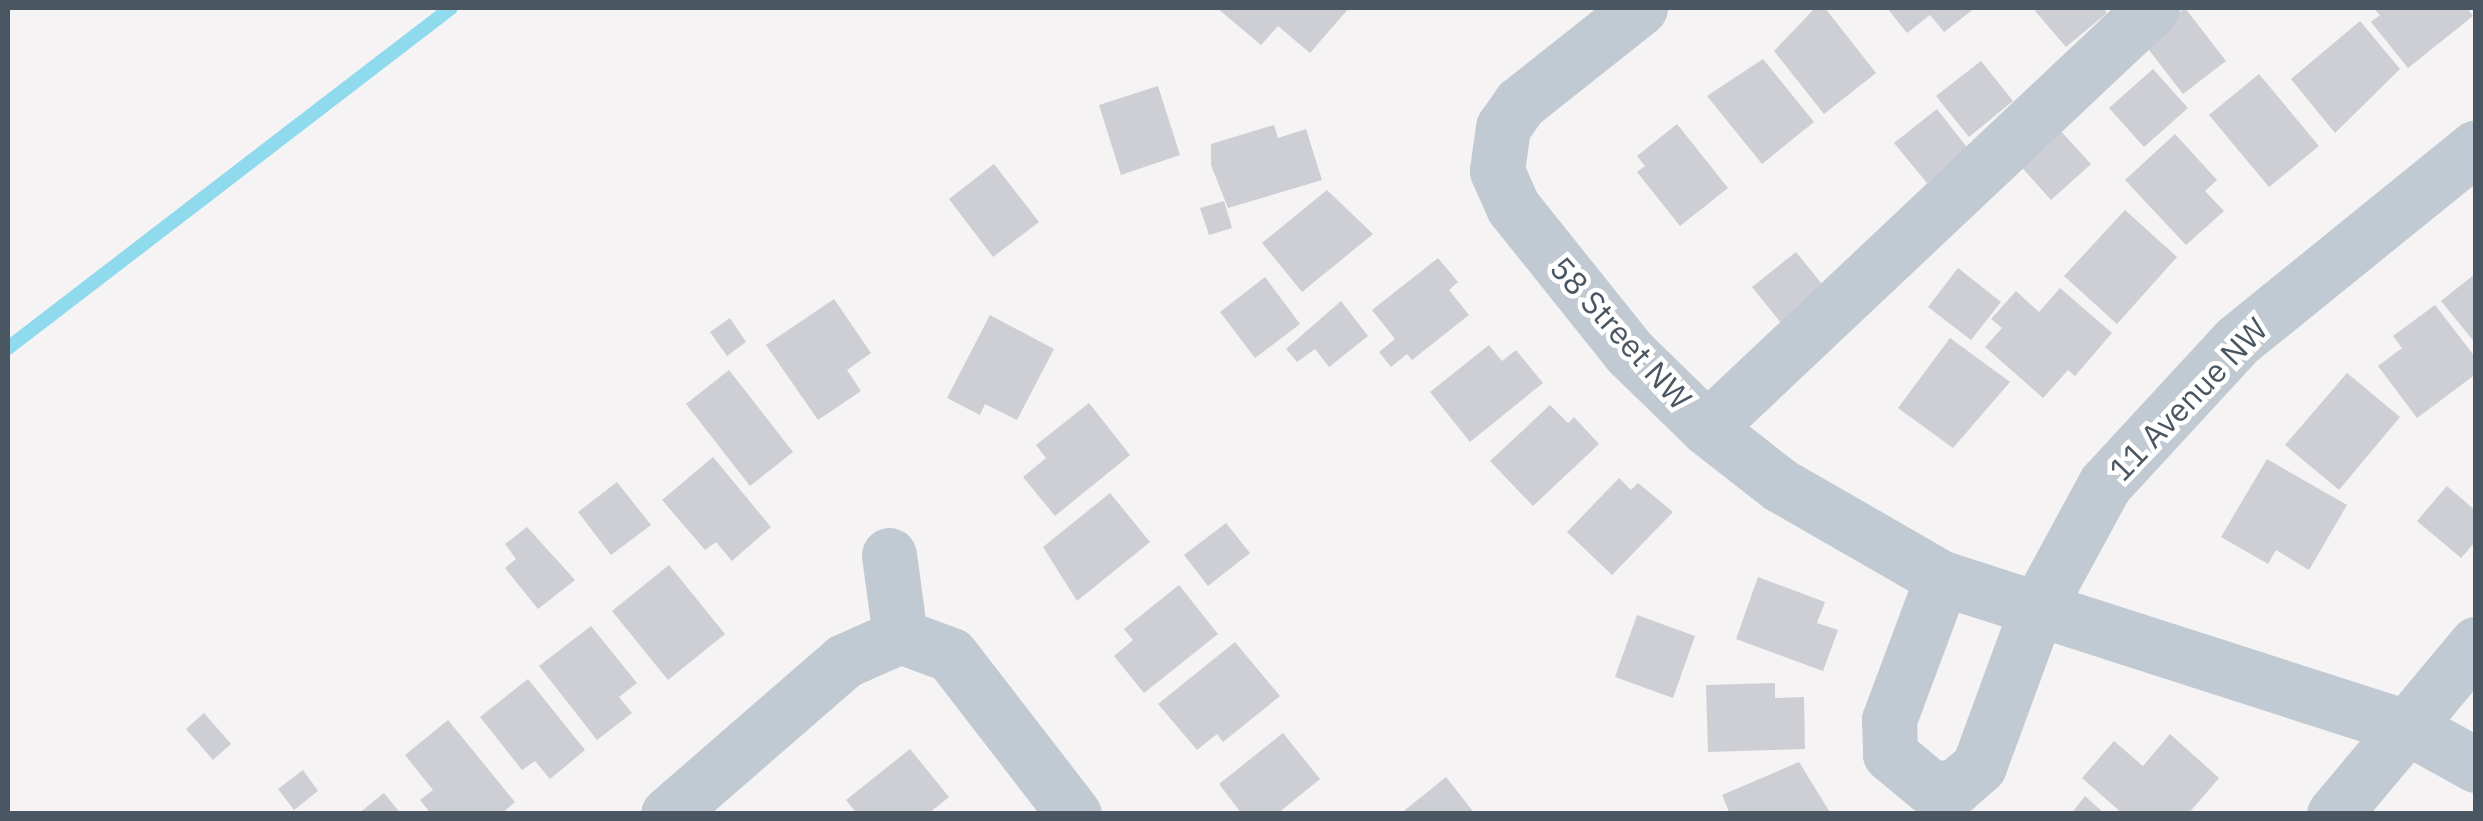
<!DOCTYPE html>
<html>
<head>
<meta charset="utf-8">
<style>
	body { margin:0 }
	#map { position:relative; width:2483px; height:821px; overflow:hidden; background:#f5f3f3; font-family:"IBM Plex Sans",sans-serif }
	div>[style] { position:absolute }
	.stream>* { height:14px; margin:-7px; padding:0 7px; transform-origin:7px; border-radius:7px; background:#90daee }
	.building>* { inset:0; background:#cdcfd5 }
	.minor>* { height:55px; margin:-27.5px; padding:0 27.5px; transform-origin:27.5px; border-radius:27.5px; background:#c1cad2 }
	span { translate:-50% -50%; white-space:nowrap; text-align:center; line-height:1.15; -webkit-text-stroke:9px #fff; paint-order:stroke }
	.street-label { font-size:32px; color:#4a5661 }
	.frame { position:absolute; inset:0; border:10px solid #4a5661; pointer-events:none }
</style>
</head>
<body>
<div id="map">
	<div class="stream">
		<i style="left:8px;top:348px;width:558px;rotate:-37.51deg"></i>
	</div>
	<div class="building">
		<i style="clip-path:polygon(1217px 8px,1349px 8px,1310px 53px,1278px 26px,1261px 45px)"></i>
		<i style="clip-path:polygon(1815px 8px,1825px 8px,1876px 73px,1824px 114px,1774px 51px)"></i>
		<i style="clip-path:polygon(1887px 8px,1975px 8px,1944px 32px,1930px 15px,1907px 33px)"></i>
		<i style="clip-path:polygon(2039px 8px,2103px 8px,2107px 13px,2066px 47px,2035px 11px)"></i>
		<i style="clip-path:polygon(2185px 8px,2226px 61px,2183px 94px,2142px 41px)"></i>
		<i style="clip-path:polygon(2373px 8px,2467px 8px,2473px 16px,2408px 68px,2371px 22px,2380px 15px)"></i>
		<i style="clip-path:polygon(2360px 21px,2400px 69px,2335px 133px,2291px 79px)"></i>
		<i style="clip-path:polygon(1763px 59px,1814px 122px,1762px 164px,1707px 96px)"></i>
		<i style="clip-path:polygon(1981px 61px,2013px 101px,1969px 137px,1936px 96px)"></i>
		<i style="clip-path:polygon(2153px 69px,2188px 108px,2144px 147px,2109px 108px)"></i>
		<i style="clip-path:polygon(2259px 74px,2319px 146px,2269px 187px,2209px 115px)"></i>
		<i style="clip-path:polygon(1158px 86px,1180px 155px,1121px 175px,1099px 105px)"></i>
		<i style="clip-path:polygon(1937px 109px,1969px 150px,1927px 183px,1894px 143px)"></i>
		<i style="clip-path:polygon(1677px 124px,1728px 188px,1680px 226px,1637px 172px,1645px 166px,1637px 156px)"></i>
		<i style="clip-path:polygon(1274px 125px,1278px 138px,1306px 129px,1322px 180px,1228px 208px,1211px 165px,1211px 144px)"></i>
		<i style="clip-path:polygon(2056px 126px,2091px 164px,2051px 200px,2017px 162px)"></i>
		<i style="clip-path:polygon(2175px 134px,2217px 180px,2205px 191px,2224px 211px,2186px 245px,2125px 180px)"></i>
		<i style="clip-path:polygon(994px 164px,1039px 222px,993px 257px,949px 199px)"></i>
		<i style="clip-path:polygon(1327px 190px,1373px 234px,1302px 292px,1262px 243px)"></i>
		<i style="clip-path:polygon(1224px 201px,1232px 228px,1209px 235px,1200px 208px)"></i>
		<i style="clip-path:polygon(2125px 210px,2177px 257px,2117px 324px,2064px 276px)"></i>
		<i style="clip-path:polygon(1796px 252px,1826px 289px,1781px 323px,1752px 287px)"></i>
		<i style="clip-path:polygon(1438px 258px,1458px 282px,1449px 290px,1469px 315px,1412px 360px,1407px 354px,1391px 367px,1379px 352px,1395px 339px,1372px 310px)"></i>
		<i style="clip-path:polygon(1958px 268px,2001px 302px,1971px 340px,1928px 307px)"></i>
		<i style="clip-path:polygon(2476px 273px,2476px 344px,2441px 301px)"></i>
		<i style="clip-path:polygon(1265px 277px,1300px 324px,1255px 358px,1220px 312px)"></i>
		<i style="clip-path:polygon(2060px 288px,2112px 333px,2075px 376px,2068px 370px,2043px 398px,1985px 347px,2002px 328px,1991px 319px,2016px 291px,2039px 312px)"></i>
		<i style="clip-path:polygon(834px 299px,871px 353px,847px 370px,861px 391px,818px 420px,766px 345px)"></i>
		<i style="clip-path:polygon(1341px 301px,1368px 336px,1329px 367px,1315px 349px,1297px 362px,1286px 349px)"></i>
		<i style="clip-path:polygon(2435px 305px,2476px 358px,2476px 374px,2417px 418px,2378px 366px,2402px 348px,2393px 336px)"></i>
		<i style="clip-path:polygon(990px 315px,1054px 349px,1017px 420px,985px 404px,980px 415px,947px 398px)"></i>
		<i style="clip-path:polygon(730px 318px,746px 342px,727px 356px,710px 332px)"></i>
		<i style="clip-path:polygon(1950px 338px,2010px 382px,1953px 448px,1898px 408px)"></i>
		<i style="clip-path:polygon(1489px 345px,1502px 361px,1516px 350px,1543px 383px,1470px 442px,1430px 392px)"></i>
		<i style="clip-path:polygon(729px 370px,793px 452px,750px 486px,686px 404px)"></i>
		<i style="clip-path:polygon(2347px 373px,2400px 417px,2339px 490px,2285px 445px)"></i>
		<i style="clip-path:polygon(1089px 403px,1130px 455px,1055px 516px,1023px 477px,1046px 458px,1036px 445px)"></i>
		<i style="clip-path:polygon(1550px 405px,1568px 423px,1574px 417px,1599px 444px,1533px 506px,1490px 461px)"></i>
		<i style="clip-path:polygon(713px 457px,771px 527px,732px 561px,716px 542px,705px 550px,662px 500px)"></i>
		<i style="clip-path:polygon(2267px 459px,2347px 505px,2309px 570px,2276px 550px,2268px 564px,2221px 537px)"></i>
		<i style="clip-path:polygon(1619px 478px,1631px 490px,1638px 483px,1673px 512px,1612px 575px,1567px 532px)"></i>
		<i style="clip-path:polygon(617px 482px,651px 525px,611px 555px,578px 512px)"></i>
		<i style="clip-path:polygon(2447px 486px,2476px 511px,2476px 541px,2461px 558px,2417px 521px)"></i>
		<i style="clip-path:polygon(1110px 493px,1150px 542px,1077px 601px,1043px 547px)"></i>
		<i style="clip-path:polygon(1226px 523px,1250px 553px,1208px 586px,1184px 555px)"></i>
		<i style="clip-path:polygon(527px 527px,575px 580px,538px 609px,505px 568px,516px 559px,505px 544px)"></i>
		<i style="clip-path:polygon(669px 565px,725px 634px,668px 680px,612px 611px)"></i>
		<i style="clip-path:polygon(1758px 577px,1825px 602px,1817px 623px,1838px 630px,1823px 671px,1736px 639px)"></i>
		<i style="clip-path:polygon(1179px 585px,1218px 634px,1144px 693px,1114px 656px,1133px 640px,1124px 629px)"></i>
		<i style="clip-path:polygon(1637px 615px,1695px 636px,1673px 698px,1615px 677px)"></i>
		<i style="clip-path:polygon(591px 626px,637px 683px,619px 697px,632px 713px,597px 740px,539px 666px)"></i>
		<i style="clip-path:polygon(1235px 642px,1280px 696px,1223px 742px,1217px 734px,1197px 750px,1158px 704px)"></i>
		<i style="clip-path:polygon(528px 679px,585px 750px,550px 779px,535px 761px,522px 770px,480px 717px)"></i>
		<i style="clip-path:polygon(1775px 683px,1775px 698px,1804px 697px,1805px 749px,1708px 752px,1706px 685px)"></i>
		<i style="clip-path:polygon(204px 713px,231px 744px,213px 760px,186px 729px)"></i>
		<i style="clip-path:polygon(448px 720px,515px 802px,501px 814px,431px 814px,420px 800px,433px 790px,405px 755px)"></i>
		<i style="clip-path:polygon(1283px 733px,1320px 779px,1277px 814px,1242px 814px,1219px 784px)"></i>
		<i style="clip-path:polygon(2170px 734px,2219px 778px,2188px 814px,2123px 814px,2082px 778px,2114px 741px,2143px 766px)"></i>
		<i style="clip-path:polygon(910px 749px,949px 797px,928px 814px,857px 814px,846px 800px)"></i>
		<i style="clip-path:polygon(1799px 762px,1831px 814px,1730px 814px,1722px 795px)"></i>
		<i style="clip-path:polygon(303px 770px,318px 791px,294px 810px,278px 789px)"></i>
		<i style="clip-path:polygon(1446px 777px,1475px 814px,1400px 814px)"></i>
		<i style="clip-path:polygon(384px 793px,401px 814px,358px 814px)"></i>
		<i style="clip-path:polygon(2085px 796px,2105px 814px,2071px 814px)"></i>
	</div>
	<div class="minor">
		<i style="left:1640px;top:8px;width:153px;rotate:141.6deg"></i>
		<i style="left:1520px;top:103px;width:29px;rotate:125deg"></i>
		<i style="left:1503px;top:127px;width:44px;rotate:97.8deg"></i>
		<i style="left:1497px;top:171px;width:39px;rotate:66deg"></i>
		<i style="left:1513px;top:207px;width:187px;rotate:51.3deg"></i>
		<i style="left:1630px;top:353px;width:107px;rotate:44.2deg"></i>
		<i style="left:1707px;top:428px;width:93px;rotate:38deg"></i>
		<i style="left:1780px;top:485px;width:187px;rotate:29.9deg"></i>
		<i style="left:1942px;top:578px;width:488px;rotate:17.8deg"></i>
		<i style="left:2407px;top:727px;width:79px;rotate:28.8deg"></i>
		<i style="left:1707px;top:428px;width:612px;rotate:-43.34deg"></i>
		<i style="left:889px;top:555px;width:82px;rotate:82.3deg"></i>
		<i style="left:900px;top:636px;width:54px;rotate:20.4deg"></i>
		<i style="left:951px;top:655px;width:201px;rotate:52.3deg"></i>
		<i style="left:1942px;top:578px;width:152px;rotate:110.5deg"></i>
		<i style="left:1889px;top:720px;width:34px;rotate:88deg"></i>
		<i style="left:1890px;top:754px;width:53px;rotate:39.7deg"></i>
		<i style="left:1931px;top:788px;width:24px;rotate:-2deg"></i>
		<i style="left:1955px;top:787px;width:32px;rotate:-41deg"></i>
		<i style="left:1979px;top:766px;width:165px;rotate:-69.8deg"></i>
		<i style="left:2036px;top:611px;width:145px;rotate:-61.5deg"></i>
		<i style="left:2105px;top:484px;width:196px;rotate:-47.3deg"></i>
		<i style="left:2238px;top:340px;width:306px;rotate:-39deg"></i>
		<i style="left:668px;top:814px;width:233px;rotate:-41deg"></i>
		<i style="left:844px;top:661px;width:61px;rotate:-24.1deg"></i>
		<i style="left:2334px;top:814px;width:222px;rotate:-50.1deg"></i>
	</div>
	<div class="street-label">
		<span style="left:1621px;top:333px;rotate:48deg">58 Street NW</span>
		<span style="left:2188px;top:399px;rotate:-46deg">11 Avenue NW</span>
	</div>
	<div class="frame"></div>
</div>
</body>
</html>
